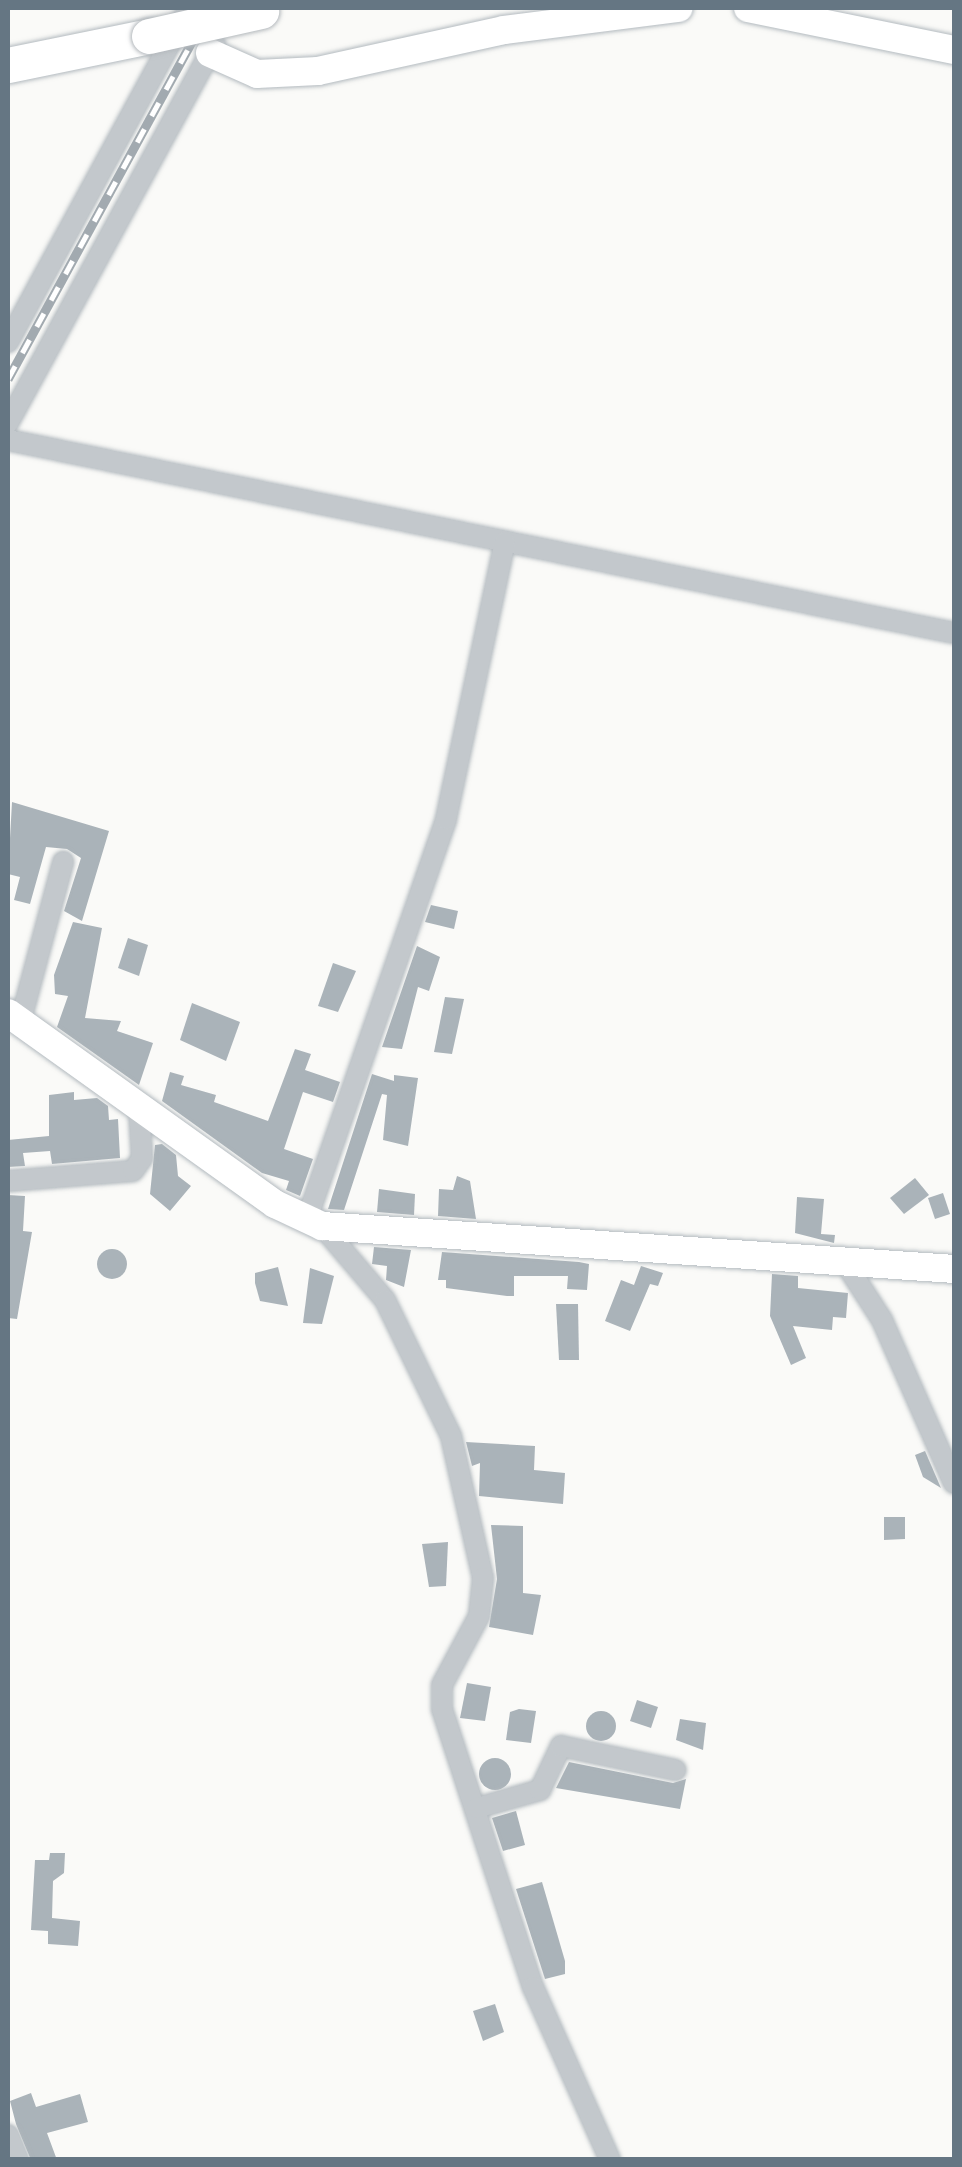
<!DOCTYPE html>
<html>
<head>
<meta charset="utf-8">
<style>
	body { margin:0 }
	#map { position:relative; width:962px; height:2167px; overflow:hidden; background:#fafaf8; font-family:"Archivo Narrow",sans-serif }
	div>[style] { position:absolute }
	.building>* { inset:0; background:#aab3b9 }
	.round { border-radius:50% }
	.roads { filter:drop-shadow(0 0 2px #b3babf) drop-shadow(0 0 2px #b3babf) }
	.street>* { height:20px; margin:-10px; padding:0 10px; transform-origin:10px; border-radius:10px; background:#c3c8cc }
	.secondary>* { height:28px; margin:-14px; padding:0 14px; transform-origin:14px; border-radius:14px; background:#fff }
	.highway>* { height:35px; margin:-17.5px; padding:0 17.5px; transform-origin:17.5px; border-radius:17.5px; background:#fff }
	.rail>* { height:9px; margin-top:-4.5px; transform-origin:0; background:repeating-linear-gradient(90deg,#fff 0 15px,#a2aab0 0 30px); box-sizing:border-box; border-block:2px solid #a2aab0 }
	.bridges { filter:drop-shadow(0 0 2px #b4b9bd) drop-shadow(0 0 2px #b4b9bd) }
	.highway-bridge>* { height:35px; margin:-17.5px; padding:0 17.5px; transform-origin:17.5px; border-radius:17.5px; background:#fff }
	span { translate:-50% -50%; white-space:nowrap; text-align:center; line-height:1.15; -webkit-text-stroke:10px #fff; paint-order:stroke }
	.frame { position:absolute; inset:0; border:10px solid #657683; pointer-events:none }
</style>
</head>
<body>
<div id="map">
	<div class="building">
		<i style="clip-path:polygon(12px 802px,109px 831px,82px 921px,64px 911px,81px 858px,67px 849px,46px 847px,30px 904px,14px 900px,20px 877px,8px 874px)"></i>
		<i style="clip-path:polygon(431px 905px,458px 911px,454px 929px,425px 922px)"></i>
		<i style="clip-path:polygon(73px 922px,102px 928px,85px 1018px,121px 1021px,117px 1031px,153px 1043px,139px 1085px,57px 1027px,68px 996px,55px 994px,54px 975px)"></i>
		<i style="clip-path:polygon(128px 938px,148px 945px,139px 976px,118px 968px)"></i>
		<i style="clip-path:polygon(417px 946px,440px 957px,429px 991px,418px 987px,402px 1049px,382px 1047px)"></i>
		<i style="clip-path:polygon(333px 963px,356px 971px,338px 1012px,318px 1006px)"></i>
		<i style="clip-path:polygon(445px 997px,464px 999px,452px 1054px,434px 1052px)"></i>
		<i style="clip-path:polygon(192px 1003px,240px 1022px,226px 1061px,180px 1040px)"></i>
		<i style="clip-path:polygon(295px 1049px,311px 1054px,305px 1070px,340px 1082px,333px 1102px,303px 1092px,284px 1149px,313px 1159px,300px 1196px,286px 1190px,289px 1181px,262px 1173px,162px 1101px,170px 1072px,184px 1076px,181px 1085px,216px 1095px,214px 1102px,268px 1121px)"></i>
		<i style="clip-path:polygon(372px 1074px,394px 1081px,394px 1075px,418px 1078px,408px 1146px,383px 1140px,387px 1095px,382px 1094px,344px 1210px,328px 1209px)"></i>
		<i style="clip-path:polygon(74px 1092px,74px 1100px,97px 1098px,108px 1106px,109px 1120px,118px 1119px,120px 1158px,52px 1164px,50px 1151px,23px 1153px,25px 1166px,8px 1167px,8px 1140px,49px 1136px,49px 1095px)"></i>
		<i style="clip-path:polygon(162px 1144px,176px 1155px,178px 1176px,191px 1186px,170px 1211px,150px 1194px,155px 1145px)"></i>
		<i style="clip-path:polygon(457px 1176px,470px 1181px,476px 1219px,438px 1216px,439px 1189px,453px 1190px)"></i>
		<i style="clip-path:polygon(915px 1178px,929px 1195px,904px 1214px,890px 1198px)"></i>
		<i style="clip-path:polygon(379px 1189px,415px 1194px,414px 1215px,377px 1212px)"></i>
		<i style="clip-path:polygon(943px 1193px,950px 1214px,935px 1219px,928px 1198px)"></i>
		<i style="clip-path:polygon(8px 1195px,25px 1196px,23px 1231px,32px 1232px,17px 1319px,8px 1318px)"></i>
		<i style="clip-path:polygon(797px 1197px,824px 1199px,821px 1234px,835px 1235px,834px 1243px,795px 1233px)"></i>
		<i style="clip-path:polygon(374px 1247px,411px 1250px,404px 1287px,386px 1280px,387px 1266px,372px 1264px)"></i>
		<i class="round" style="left:97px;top:1249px;width:30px;height:30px"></i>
		<i style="clip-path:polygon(442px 1252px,579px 1262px,589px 1264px,587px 1290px,567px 1289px,568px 1276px,514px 1276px,514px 1296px,507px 1296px,446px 1288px,446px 1280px,438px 1280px)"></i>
		<i style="clip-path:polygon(641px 1266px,663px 1273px,658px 1286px,650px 1284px,630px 1331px,605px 1321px,621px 1280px,634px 1285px)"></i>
		<i style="clip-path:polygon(278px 1267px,288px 1306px,260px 1301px,255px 1283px,255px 1273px)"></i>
		<i style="clip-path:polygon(310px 1268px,334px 1276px,322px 1324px,303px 1323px)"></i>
		<i style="clip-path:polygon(772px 1274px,798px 1276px,798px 1288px,848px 1293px,846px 1318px,833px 1317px,832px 1330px,793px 1326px,806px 1358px,791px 1365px,770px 1316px)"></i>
		<i style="clip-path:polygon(556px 1304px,578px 1304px,579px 1360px,559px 1360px)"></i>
		<i style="clip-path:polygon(466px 1442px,535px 1446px,534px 1470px,565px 1473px,563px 1504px,479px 1496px,480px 1463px,472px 1466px)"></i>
		<i style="clip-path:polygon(925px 1451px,941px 1488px,923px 1477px,915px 1455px)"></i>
		<i style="clip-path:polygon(884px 1517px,905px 1517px,905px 1539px,884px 1540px)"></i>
		<i style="clip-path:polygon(491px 1525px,523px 1526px,523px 1593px,541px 1595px,533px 1635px,489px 1627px,497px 1579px)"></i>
		<i style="clip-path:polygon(448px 1542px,446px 1586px,429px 1587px,422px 1544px)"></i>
		<i style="clip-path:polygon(467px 1683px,491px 1687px,485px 1721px,460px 1718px)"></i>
		<i style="clip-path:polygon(637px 1700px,658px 1707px,651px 1728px,630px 1721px)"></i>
		<i style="clip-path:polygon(519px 1709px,536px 1711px,531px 1743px,506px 1740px,510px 1712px)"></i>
		<i class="round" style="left:586px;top:1711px;width:30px;height:30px"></i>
		<i style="clip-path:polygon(680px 1719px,706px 1723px,703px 1750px,676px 1740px)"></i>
		<i class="round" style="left:479px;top:1758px;width:32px;height:32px"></i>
		<i style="clip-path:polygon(569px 1762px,673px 1783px,686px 1779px,680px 1809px,556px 1788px)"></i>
		<i style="clip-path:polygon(516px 1811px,525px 1845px,503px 1851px,492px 1818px)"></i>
		<i style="clip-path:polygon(50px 1853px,65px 1853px,64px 1873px,53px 1881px,52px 1918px,80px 1921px,78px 1946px,48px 1944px,48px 1931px,31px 1930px,35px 1860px,49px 1860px)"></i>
		<i style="clip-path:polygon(542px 1882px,565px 1961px,565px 1974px,545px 1979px,516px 1889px)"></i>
		<i style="clip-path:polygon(495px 2004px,504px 2032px,483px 2041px,473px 2011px)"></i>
		<i style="clip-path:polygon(31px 2093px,36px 2107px,80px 2094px,88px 2122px,47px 2133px,57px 2160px,31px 2160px,16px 2124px,10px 2101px)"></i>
	</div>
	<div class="roads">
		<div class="street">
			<i style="left:8px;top:342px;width:380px;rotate:-61.5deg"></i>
			<i style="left:8px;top:423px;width:432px;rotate:-61.4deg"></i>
			<i style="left:8px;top:440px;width:965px;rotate:11.53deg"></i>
			<i style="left:20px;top:1023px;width:167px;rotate:-75deg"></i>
			<i style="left:8px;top:1181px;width:125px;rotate:-4.6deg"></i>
			<i style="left:133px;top:1171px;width:16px;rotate:-55deg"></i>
			<i style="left:142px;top:1158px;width:49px;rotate:-93.5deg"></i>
			<i style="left:308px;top:1216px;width:420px;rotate:-70.8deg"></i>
			<i style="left:446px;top:819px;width:283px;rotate:-78deg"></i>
			<i style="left:322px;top:1226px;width:97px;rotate:49.6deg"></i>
			<i style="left:385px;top:1300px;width:151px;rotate:64.1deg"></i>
			<i style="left:451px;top:1436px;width:146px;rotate:77.3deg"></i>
			<i style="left:483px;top:1578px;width:38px;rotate:96deg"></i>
			<i style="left:479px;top:1616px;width:78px;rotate:118.2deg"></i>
			<i style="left:442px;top:1685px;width:24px;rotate:90deg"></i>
			<i style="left:442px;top:1709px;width:293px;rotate:71.9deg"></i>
			<i style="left:533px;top:1987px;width:189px;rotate:66deg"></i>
			<i style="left:844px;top:1261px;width:70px;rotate:57.2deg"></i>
			<i style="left:882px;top:1320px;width:178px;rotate:66.2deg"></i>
			<i style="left:477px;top:1808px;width:66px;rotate:-15.9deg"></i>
			<i style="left:540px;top:1790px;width:49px;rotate:-64.5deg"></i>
			<i style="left:561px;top:1746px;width:117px;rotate:11.8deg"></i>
			<i style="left:8px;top:2135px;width:27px;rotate:68deg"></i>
		</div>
		<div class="secondary">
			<i style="left:748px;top:8px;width:210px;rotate:11.5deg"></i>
			<i style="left:210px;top:53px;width:51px;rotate:24.1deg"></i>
			<i style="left:257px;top:74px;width:61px;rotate:-2.8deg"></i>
			<i style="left:318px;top:71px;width:190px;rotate:-12.4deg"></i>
			<i style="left:504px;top:30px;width:176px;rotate:-7.2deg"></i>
			<i style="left:8px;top:1013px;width:328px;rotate:35.6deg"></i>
			<i style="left:275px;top:1204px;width:52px;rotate:25.1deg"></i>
			<i style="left:322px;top:1226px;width:633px;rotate:3.89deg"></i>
		</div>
		<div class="highway">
			<i style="left:8px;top:65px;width:144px;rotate:-11.6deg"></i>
		</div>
	</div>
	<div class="rail">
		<i style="left:8px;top:379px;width:422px;rotate:-61.4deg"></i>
	</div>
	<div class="bridges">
		<div class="highway-bridge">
			<i style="left:149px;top:36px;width:115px;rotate:-12.6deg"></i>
		</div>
	</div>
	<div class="frame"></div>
</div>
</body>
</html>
